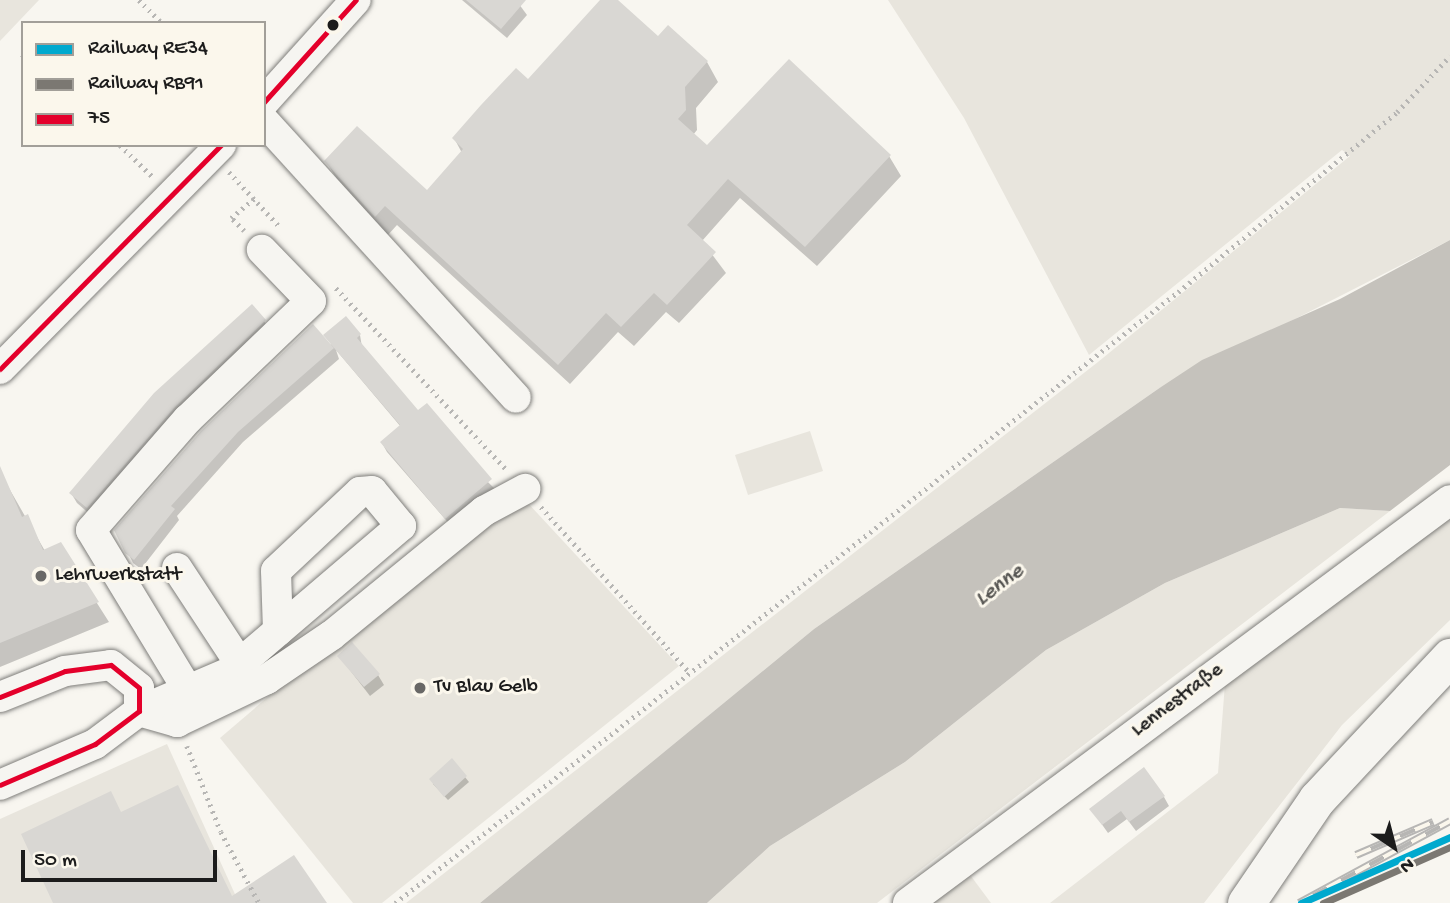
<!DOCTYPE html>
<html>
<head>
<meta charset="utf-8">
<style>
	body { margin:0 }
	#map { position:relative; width:1450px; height:903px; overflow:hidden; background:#f8f6f0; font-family:"Gochi Hand",sans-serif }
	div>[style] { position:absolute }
	.built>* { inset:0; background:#e8e5dd }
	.water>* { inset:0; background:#c5c2bc }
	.shadow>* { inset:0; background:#0003 }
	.building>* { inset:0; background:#d9d7d3 }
	.path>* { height:4.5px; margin-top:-2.25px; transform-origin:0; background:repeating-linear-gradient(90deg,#b7b6b4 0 2px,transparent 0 7px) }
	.roads { filter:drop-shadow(0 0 2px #7f7e7b) drop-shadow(0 0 2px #7f7e7b) }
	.minor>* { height:30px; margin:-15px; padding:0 15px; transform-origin:15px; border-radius:15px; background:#f6f5f1 }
	.major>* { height:37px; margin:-18.5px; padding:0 18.5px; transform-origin:18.5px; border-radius:18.5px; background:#f6f5f1 }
	.rail>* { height:8px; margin-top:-4px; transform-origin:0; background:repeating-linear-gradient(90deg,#fbf7ec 0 16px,#b7b6b4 0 32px); box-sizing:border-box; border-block:2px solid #b7b6b4 }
	.bus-1>* { height:5px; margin:-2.5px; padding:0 2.5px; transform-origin:2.5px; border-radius:2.5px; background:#e4002b }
	.rail-1>* { height:7px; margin:-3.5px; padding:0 3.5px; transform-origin:3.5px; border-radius:3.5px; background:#00a9ce }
	.rail-2>* { height:7px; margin:-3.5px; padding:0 3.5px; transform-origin:3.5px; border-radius:3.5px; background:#7b7872 }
	.dots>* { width:19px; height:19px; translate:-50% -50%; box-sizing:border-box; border:4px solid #fbf7ec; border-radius:50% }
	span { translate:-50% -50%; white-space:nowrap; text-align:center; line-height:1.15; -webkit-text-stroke:6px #fbf7ec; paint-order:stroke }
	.poi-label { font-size:21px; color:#1c1c1c }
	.left { translate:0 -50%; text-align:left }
	.street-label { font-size:21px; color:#1c1c1c }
	.water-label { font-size:23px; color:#575653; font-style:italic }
	.legend { position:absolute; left:21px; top:21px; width:245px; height:126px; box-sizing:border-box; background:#fbf7ec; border:2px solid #a29f99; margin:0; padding:9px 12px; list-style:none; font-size:21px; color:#1c1c1c }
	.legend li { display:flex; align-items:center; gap:14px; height:35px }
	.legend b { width:35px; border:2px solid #a29f99 }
	.north { position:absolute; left:1359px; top:812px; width:70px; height:70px; -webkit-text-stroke:5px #fbf7ec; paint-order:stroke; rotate:145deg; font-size:19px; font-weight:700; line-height:28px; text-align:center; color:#1c1c1c }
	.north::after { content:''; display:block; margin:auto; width:24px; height:32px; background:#1c1c1c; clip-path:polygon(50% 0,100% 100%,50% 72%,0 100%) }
	.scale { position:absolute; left:21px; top:850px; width:196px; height:32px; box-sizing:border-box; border:4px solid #1c1c1c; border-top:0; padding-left:9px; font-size:21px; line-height:24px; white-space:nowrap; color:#1c1c1c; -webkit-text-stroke:5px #fbf7ec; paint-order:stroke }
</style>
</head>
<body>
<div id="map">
	<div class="built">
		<i style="clip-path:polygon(0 0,39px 0,0 41px)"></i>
		<i style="clip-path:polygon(888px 0,1450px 0,1450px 240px,1158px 389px,814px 629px,480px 903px,406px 903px,1098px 362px,1350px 156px,1342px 150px,1089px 355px,964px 118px)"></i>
		<i style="clip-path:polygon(810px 431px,823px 471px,748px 495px,735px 455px)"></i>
		<i style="clip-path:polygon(513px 487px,679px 666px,382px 903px,353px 903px,220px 738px)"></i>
		<i style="clip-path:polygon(1450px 507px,1450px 620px,1342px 725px,1204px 903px,1050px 903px,1218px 773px,1226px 671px)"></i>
		<i style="clip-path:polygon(1340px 508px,1390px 511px,877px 903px,707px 903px,770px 846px,905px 762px,1046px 650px,1165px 583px)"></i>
		<i style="clip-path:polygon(167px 744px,239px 903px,0 903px,0 819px)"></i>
		<i style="clip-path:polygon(965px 868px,991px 903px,920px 903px)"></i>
	</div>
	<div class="water">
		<i style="clip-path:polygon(1450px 240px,1450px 465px,1390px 511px,1340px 508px,1165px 583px,1046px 650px,905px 762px,770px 846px,707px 903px,480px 903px,814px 629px,1158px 389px,1202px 360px,1340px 299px)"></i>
	</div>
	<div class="shadow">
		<i style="clip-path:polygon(462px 0,516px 0,527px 15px,507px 38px)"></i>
		<i style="clip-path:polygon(603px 0,616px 0,658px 39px,707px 62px,718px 82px,696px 108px,697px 130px,693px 135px,707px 148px,889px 156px,901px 176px,817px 266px,740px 198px,702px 241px,726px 273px,679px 323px,666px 312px,634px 346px,618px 332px,570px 384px,397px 225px,387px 236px,338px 181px,326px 161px,427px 192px,462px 153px,454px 138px,528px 82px)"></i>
		<i style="clip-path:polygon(264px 321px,270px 331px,93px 517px,77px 503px,71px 493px)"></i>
		<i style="clip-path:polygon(360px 335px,362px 347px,418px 413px,496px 490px,452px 527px,387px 452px,382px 443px,401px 427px,336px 350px,339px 359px,243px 442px,177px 516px,179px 520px,141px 569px,133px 563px,117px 530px,329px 345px)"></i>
		<i style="clip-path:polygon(6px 483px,45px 551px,60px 545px,109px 622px,0 667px,0 486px)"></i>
		<i style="clip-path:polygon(339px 656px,378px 675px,384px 685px,370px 696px)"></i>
		<i style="clip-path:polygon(452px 761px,469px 782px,448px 800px,433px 784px)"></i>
		<i style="clip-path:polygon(1164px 797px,1169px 806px,1136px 831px,1127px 819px,1108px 833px,1091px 809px)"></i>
	</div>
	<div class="building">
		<i style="clip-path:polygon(466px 0,526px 0,501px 29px)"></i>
		<i style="clip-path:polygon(600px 0,618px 0,658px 36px,668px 25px,708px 61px,685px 87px,686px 110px,678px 119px,707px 145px,789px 59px,891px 155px,805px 247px,728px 179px,687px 225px,716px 252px,667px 305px,654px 293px,621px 327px,606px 313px,558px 365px,385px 206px,375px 217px,324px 161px,357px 126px,427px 190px,463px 149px,452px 138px,481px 105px,516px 68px,528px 79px)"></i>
		<i style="clip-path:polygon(252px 304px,266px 320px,175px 407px,87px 508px,69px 493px,154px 393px)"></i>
		<i style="clip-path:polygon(346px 316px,361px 334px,357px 338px,418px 410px,427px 403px,492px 479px,445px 519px,380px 442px,400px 425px,323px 335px)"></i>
		<i style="clip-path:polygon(313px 324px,334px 348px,238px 432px,171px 506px,175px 509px,134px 560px,125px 553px,114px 530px,201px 431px)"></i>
		<i style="clip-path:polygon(0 466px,22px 517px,28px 514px,43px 550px,61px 542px,99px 602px,0 643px)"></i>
		<i style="clip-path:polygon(352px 642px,380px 674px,364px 687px,337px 656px)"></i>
		<i style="clip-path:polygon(452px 758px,467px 776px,444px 797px,429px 779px)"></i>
		<i style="clip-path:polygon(1144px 767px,1165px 796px,1129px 822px,1121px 811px,1102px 825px,1089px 809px)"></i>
		<i style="clip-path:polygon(178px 785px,232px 896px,294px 855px,327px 903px,53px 903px,21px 834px,111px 791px,121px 812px)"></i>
	</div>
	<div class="path">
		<i style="left:139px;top:0;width:33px;rotate:45deg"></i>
		<i style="left:22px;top:54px;width:1px;rotate:45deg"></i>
		<i style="left:120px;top:145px;width:47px;rotate:44.1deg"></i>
		<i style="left:229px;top:172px;width:75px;rotate:47.2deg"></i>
		<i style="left:244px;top:231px;width:18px;rotate:-135deg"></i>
		<i style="left:231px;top:218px;width:30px;rotate:-40deg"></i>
		<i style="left:336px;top:288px;width:250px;rotate:46.8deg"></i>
		<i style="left:541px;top:507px;width:220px;rotate:48.1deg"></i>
		<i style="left:187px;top:746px;width:92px;rotate:68.4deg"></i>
		<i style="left:221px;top:832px;width:81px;rotate:61.8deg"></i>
		<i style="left:395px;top:903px;width:993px;rotate:-37.97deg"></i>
		<i style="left:1178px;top:292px;width:283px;rotate:-39.4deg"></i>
		<i style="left:1397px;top:112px;width:77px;rotate:-46.6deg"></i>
	</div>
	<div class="roads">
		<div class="minor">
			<i style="left:264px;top:102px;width:137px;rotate:-48deg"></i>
			<i style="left:264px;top:121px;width:374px;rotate:47.7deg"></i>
			<i style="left:0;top:369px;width:315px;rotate:-45.4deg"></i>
			<i style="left:177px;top:568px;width:115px;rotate:56.7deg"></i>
			<i style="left:189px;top:692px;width:189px;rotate:-121.2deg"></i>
			<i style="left:91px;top:530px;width:147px;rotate:-48.9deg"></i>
			<i style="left:188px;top:419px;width:170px;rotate:-43.8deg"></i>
			<i style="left:311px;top:301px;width:71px;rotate:-133.9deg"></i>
			<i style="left:0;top:697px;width:70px;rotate:-21.8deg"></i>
			<i style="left:65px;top:671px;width:46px;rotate:-7.4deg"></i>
			<i style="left:111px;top:665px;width:36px;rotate:39deg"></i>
			<i style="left:139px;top:688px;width:23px;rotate:90deg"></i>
			<i style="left:139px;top:711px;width:55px;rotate:143.1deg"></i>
			<i style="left:95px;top:744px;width:103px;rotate:156.7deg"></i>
			<i style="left:139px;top:711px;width:99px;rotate:-23.2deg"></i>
			<i style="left:230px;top:672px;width:225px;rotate:-40.5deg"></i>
			<i style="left:401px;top:526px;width:45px;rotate:-129.6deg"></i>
			<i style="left:372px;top:491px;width:12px;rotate:175deg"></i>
			<i style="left:360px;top:492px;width:115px;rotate:136.8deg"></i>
			<i style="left:276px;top:571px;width:60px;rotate:88.1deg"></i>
			<i style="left:139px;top:711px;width:40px;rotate:16deg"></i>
			<i style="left:177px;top:722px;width:100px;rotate:-25.5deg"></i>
			<i style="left:267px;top:679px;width:78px;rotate:-34.1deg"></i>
			<i style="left:332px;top:635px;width:196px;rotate:-39.2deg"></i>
			<i style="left:484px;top:511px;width:47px;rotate:-28.2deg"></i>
			<i style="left:908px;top:903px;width:675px;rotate:-36.63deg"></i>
		</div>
		<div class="major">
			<i style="left:1246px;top:903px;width:126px;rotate:-55.7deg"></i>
			<i style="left:1317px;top:799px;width:195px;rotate:-46.9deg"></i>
		</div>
	</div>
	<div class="rail">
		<i style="left:1356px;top:855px;width:84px;rotate:-23.2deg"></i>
		<i style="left:1299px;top:903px;width:172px;rotate:-28.5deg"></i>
	</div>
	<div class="bus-1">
		<i style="left:264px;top:102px;width:137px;rotate:-48deg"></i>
		<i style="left:0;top:369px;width:315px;rotate:-45.4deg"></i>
		<i style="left:0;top:697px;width:70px;rotate:-21.8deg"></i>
		<i style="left:65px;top:671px;width:46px;rotate:-7.4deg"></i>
		<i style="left:111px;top:665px;width:36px;rotate:39deg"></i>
		<i style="left:139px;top:688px;width:23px;rotate:90deg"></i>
		<i style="left:139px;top:711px;width:55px;rotate:143.1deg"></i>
		<i style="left:95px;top:744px;width:103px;rotate:156.7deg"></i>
	</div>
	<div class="rail-1">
		<i style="left:1301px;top:903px;width:163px;rotate:-23.9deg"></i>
	</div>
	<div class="rail-2">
		<i style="left:1323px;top:903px;width:139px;rotate:-23.8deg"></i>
	</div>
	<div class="dots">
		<i style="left:333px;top:25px;background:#1c1c1c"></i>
		<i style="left:41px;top:576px;background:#696866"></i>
		<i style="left:420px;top:688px;background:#696866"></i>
	</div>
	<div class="poi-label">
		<span class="left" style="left:55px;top:576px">Lehrwerkstatt</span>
		<span class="left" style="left:434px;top:688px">Tv Blau Gelb</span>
	</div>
	<div class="street-label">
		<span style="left:1178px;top:701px;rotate:-37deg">Lennestraße</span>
	</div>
	<div class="water-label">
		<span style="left:1000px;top:586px;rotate:-37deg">Lenne</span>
	</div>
	<ul class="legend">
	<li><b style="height:9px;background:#00a9ce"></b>Railway RE34</li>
	<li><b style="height:9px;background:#7b7872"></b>Railway RB91</li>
	<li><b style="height:9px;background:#e4002b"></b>75</li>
	</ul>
	<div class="north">N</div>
	<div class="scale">50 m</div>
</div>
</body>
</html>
